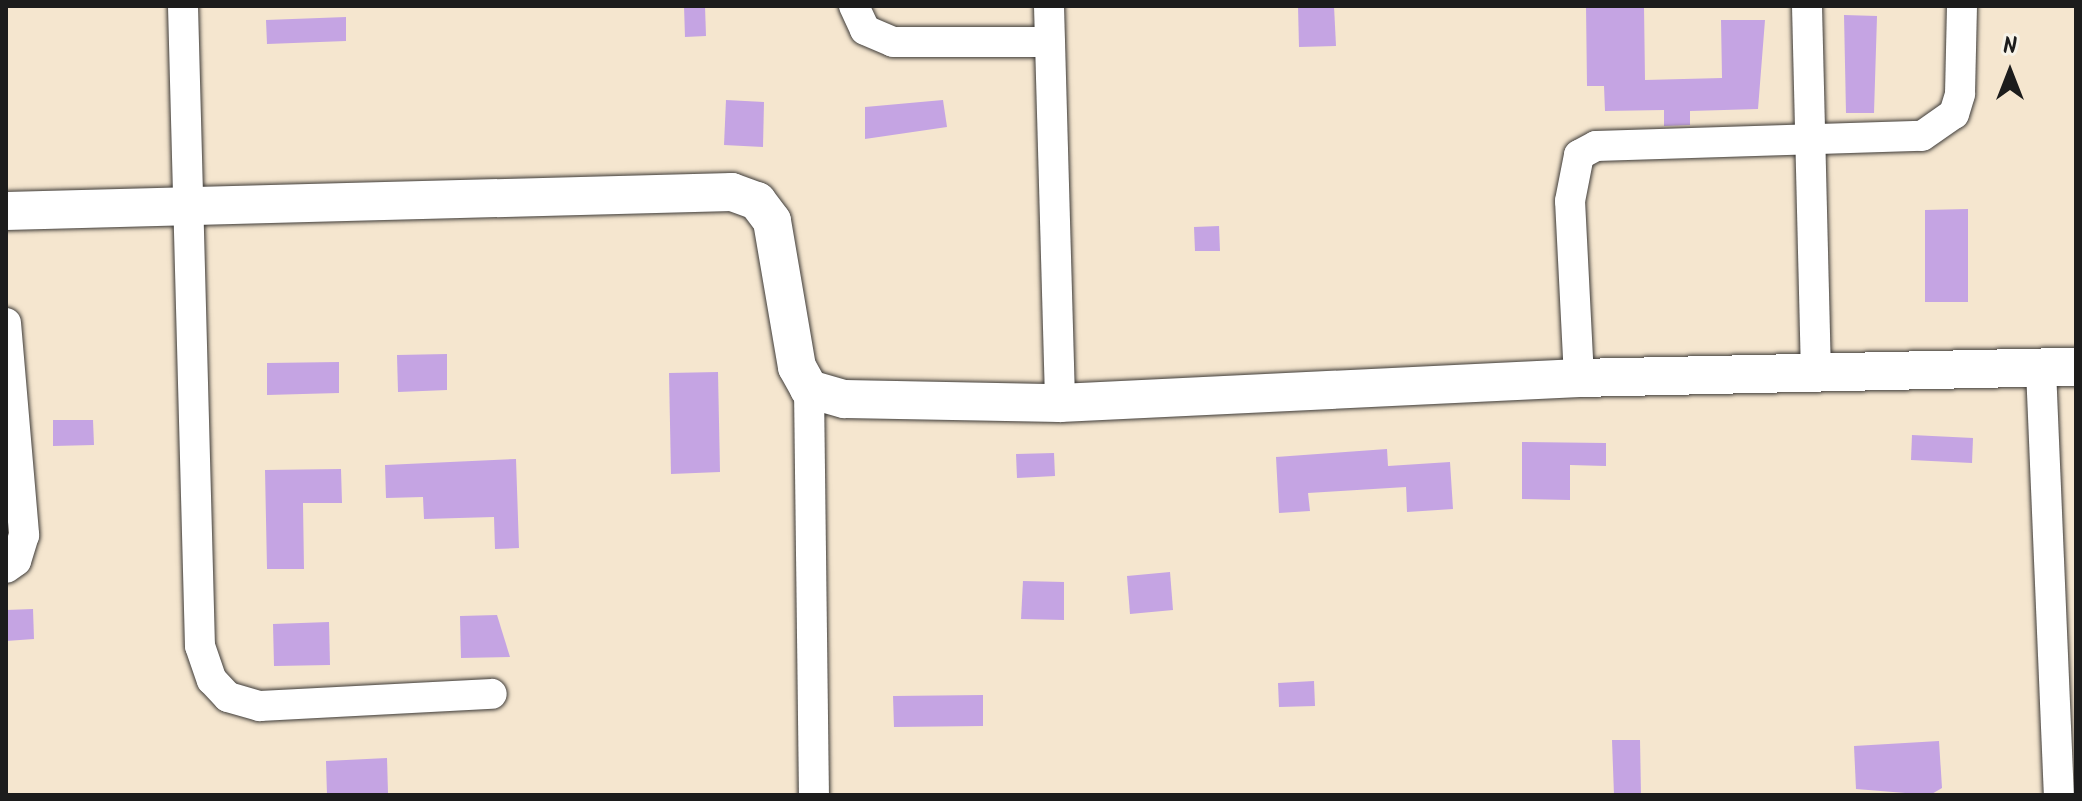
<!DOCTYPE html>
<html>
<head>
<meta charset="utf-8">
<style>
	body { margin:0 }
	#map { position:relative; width:2082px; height:801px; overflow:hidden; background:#f5e6cf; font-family:Kalam,sans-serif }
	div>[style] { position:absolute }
	.building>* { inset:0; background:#c5a4e3 }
	.roads { filter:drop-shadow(0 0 2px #3d3a37) drop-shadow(0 0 2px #3d3a37) }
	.minor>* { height:30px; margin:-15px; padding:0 15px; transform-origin:15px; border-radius:15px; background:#fff }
	.tertiary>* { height:38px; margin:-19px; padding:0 19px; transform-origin:19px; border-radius:19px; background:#fff }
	span { translate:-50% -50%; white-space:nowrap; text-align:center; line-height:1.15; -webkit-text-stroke:6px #f7f3e8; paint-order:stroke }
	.frame { position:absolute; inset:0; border:8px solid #1c1c1c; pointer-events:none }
	.north { position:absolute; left:1970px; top:32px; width:80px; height:80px; -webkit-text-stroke:6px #f7f3e8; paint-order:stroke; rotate:0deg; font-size:22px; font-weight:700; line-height:32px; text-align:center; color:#1c1c1c }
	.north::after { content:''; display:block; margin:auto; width:28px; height:36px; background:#1c1c1c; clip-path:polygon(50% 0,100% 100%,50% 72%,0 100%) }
</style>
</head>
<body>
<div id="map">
	<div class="building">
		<i style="clip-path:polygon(684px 6px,705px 6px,706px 36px,685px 37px)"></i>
		<i style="clip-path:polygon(1298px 6px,1334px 6px,1336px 46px,1299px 47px)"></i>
		<i style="clip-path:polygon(1586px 6px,1644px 6px,1645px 80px,1722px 78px,1721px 20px,1765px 20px,1758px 109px,1690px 111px,1690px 125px,1664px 126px,1664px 110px,1605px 111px,1604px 86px,1587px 86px)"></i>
		<i style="clip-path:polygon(1844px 15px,1877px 16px,1874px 113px,1846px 113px)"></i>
		<i style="clip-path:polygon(346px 17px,346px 41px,267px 44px,266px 20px)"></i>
		<i style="clip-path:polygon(726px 100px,764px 102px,763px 147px,724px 145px)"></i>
		<i style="clip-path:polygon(943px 100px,947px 127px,865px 139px,865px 107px)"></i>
		<i style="clip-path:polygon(1968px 209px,1968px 302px,1925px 302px,1925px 210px)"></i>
		<i style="clip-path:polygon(1219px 226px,1220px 251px,1195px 251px,1194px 227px)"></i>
		<i style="clip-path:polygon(447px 354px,447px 390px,398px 392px,397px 355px)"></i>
		<i style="clip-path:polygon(339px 362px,339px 393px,267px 395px,267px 363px)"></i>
		<i style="clip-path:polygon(718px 372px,720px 472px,671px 474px,669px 373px)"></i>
		<i style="clip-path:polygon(53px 420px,93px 420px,94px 445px,53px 446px)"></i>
		<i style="clip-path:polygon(1912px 435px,1973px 438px,1972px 463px,1911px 460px)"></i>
		<i style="clip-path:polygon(1522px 442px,1606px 443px,1606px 466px,1570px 465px,1570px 500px,1522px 499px)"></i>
		<i style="clip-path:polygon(1387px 449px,1388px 466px,1450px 462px,1453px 509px,1407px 512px,1406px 487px,1308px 493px,1310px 511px,1279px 513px,1276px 457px)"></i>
		<i style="clip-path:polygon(1054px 453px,1055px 476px,1017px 478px,1016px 454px)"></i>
		<i style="clip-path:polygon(516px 459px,519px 548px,495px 549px,494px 517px,424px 519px,423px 497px,386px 498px,385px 465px)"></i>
		<i style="clip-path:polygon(341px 469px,342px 503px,303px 503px,304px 569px,267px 569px,265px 470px)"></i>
		<i style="clip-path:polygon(1170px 572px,1173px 610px,1130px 614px,1127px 576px)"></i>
		<i style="clip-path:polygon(1023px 581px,1064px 582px,1064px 620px,1021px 619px)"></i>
		<i style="clip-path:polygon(33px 609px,34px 639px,6px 641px,6px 610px)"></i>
		<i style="clip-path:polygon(497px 615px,510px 657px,461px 658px,460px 616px)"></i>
		<i style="clip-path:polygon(329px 622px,330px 665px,274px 666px,273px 624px)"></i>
		<i style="clip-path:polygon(1314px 681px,1315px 706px,1279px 707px,1278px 683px)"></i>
		<i style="clip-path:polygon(983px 695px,983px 726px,894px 727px,893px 696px)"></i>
		<i style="clip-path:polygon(1612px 740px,1640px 740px,1641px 795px,1614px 795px)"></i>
		<i style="clip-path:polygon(1939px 741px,1942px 788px,1930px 795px,1856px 789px,1854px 746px)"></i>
		<i style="clip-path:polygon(387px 758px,388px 793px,327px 795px,326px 761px)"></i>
	</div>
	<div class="roads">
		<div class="minor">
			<i style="left:183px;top:6px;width:640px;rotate:88.48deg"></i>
			<i style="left:200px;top:646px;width:36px;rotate:71deg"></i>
			<i style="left:212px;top:680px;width:23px;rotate:47deg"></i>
			<i style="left:228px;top:697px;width:33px;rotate:16deg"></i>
			<i style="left:260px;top:706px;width:232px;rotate:-3deg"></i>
			<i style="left:854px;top:6px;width:26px;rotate:65deg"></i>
			<i style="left:865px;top:30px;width:30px;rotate:23deg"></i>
			<i style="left:893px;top:42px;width:157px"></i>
			<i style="left:1049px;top:6px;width:397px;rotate:88.4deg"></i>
			<i style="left:1807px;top:6px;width:365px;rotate:88.6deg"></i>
			<i style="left:6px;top:323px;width:213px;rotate:85.1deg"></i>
			<i style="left:24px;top:535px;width:27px;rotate:107deg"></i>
			<i style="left:16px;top:561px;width:12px;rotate:145deg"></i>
			<i style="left:2041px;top:369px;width:426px;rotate:87.6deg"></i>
			<i style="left:1579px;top:378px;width:177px;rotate:-92.9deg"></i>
			<i style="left:1570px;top:201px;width:47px;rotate:-78.9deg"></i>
			<i style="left:1579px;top:155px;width:19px;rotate:-28deg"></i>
			<i style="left:1596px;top:146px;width:326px;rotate:-1.8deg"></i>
			<i style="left:1922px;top:136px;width:39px;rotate:-35deg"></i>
			<i style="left:1954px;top:114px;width:21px;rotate:-73deg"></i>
			<i style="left:1960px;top:94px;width:88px;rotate:-88.7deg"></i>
			<i style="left:809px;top:389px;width:406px;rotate:89.3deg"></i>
		</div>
		<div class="tertiary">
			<i style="left:6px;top:211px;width:726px;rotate:-1.5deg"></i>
			<i style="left:732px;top:192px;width:27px;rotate:20deg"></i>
			<i style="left:757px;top:201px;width:25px;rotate:53deg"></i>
			<i style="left:772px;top:221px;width:148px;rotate:80.3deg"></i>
			<i style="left:797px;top:367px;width:25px;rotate:61deg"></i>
			<i style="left:809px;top:389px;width:37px;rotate:16deg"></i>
			<i style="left:845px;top:399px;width:215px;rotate:1.1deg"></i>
			<i style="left:1060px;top:403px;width:520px;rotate:-2.76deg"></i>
			<i style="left:1579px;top:378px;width:497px;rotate:-1.3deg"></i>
		</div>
	</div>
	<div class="frame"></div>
	<div class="north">N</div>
</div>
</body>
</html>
